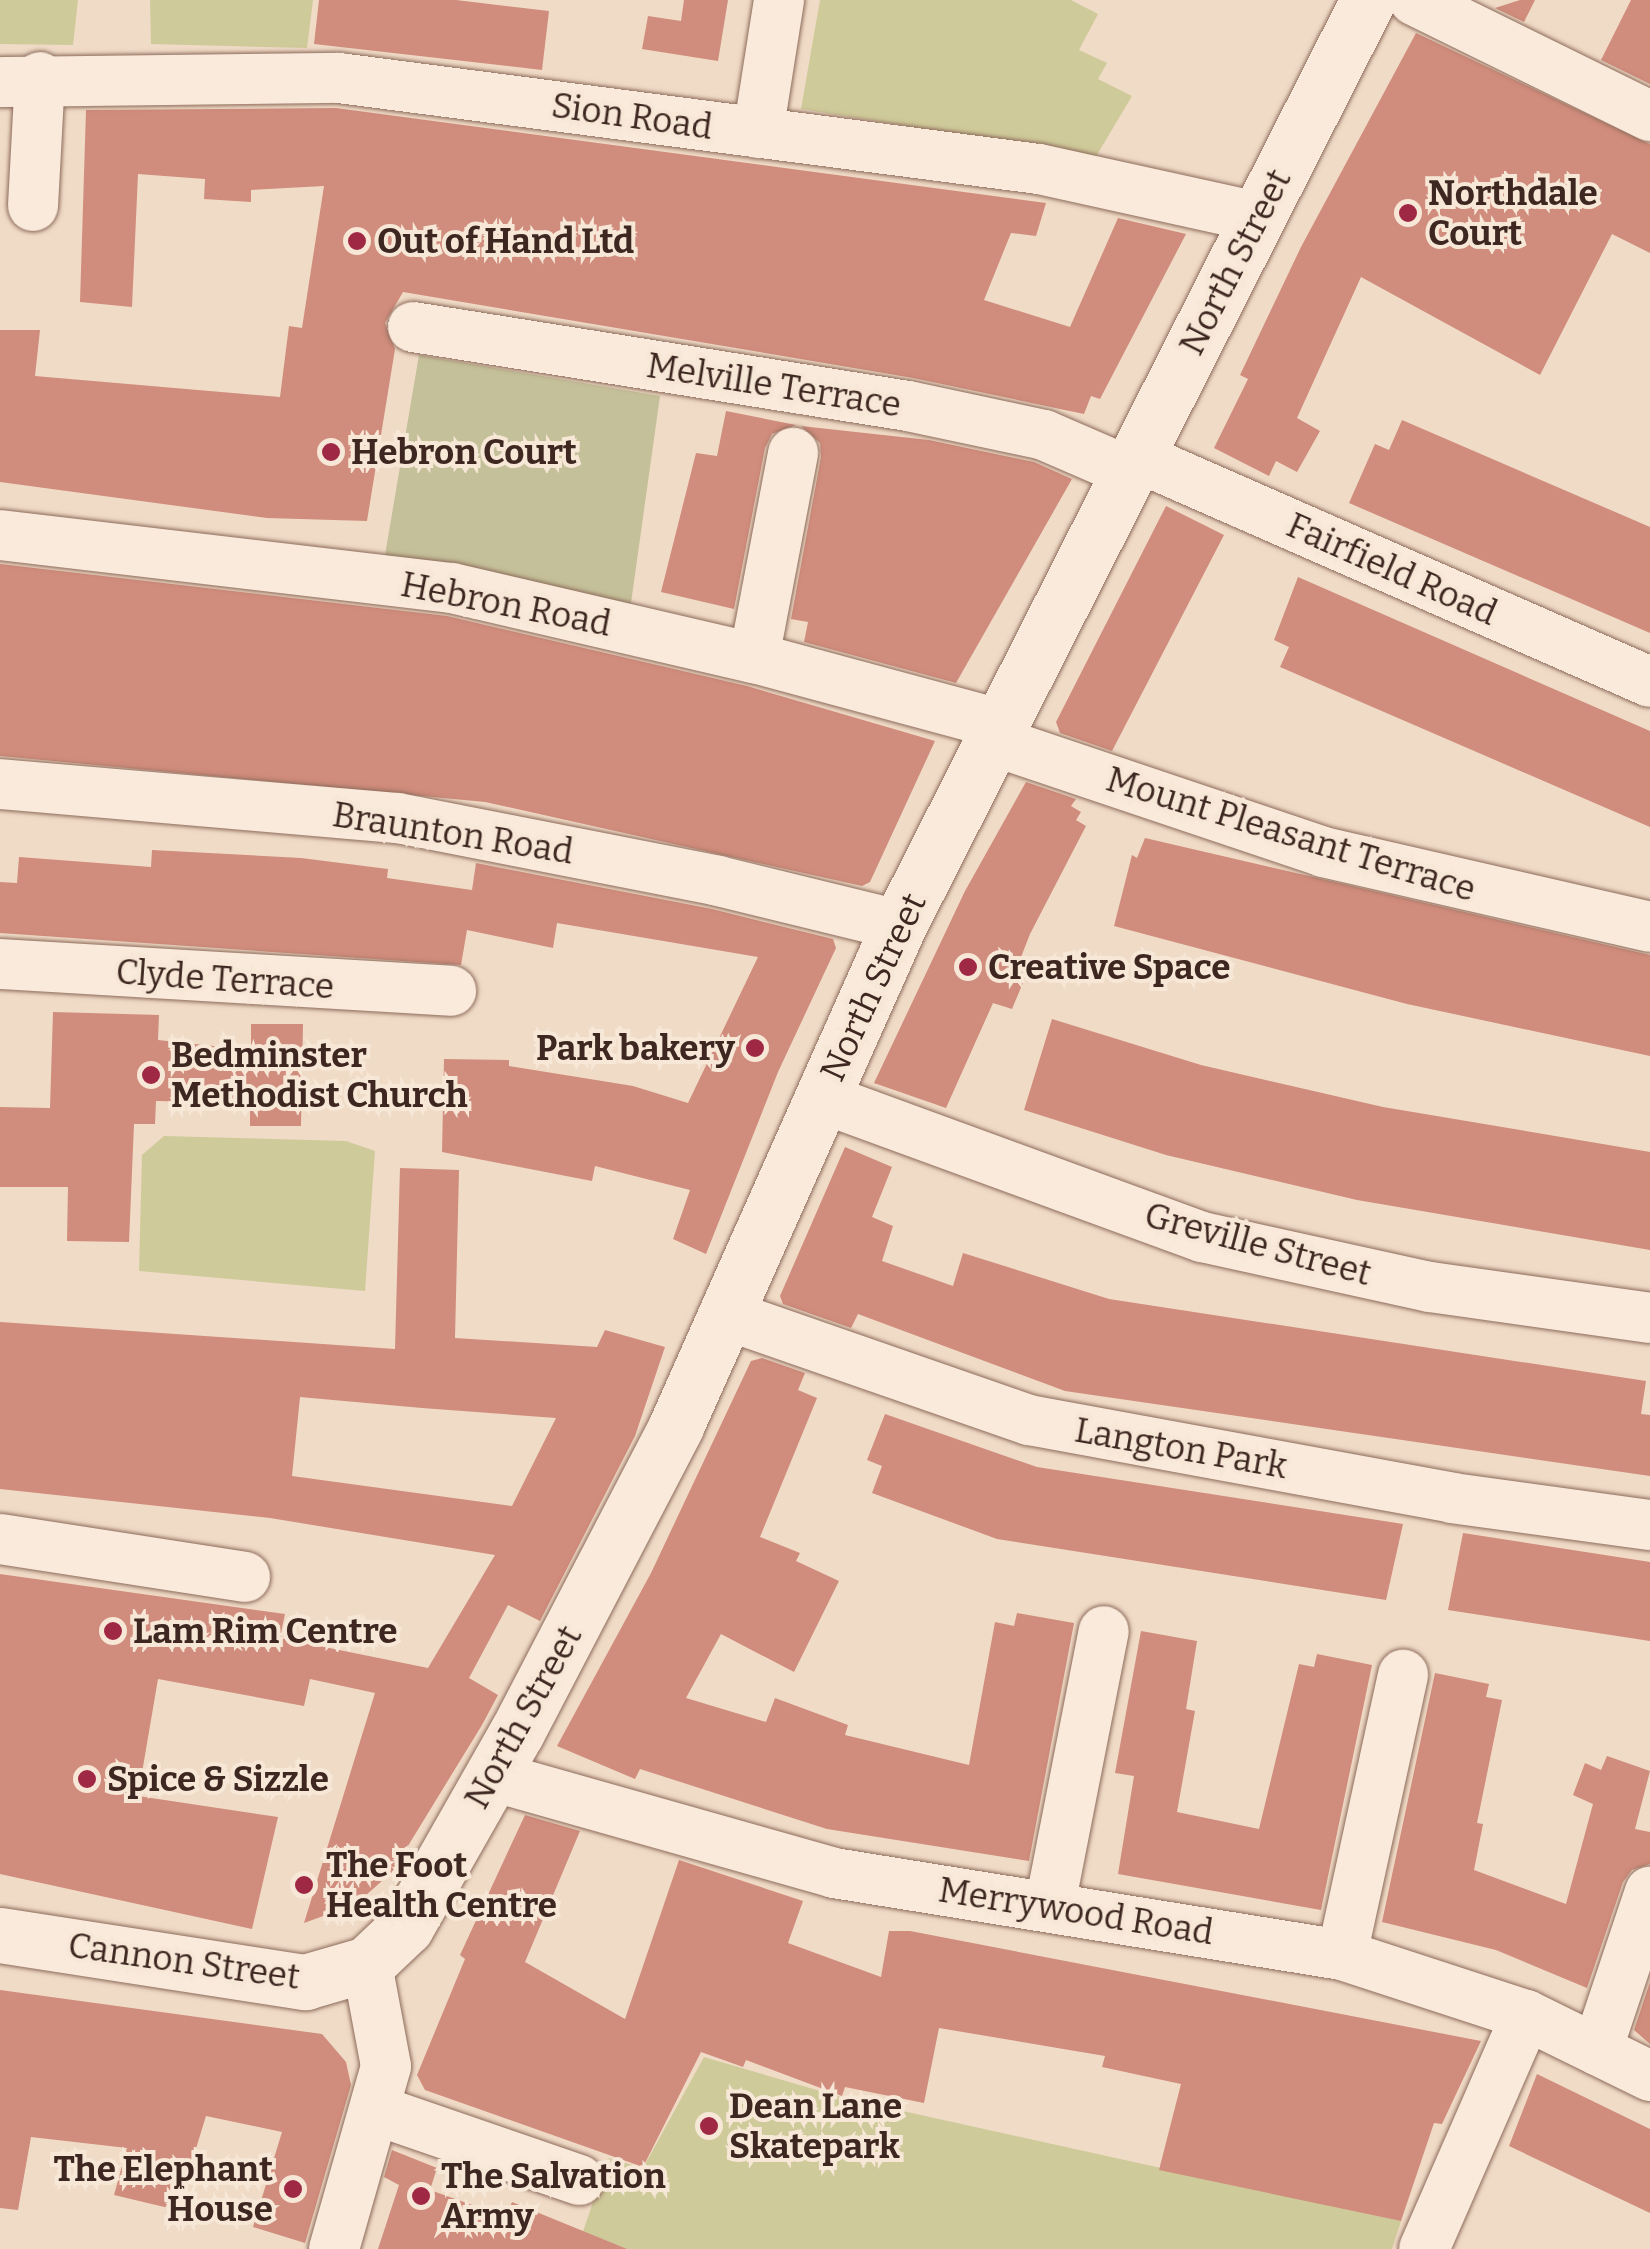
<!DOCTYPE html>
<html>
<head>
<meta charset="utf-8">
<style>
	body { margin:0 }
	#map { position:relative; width:1650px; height:2249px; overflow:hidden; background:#f0dbc7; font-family:Bitter,serif }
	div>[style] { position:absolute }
	.green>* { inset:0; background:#cfca9a }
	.cemetery>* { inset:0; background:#c4c099 }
	.building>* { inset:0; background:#d08c7c }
	.roads { filter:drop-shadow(0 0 2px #8d6b5b) drop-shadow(0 0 2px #8d6b5b) }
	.street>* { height:50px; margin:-25px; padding:0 25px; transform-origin:25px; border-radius:25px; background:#faeadb }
	.secondary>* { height:55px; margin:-27.5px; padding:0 27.5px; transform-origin:27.5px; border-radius:27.5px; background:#faeadb }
	.dots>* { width:28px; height:28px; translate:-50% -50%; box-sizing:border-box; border:5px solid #f7e7d7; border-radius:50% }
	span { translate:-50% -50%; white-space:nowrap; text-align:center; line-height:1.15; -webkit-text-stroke:8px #f7e7d7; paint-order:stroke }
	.street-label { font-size:35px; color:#3d2720 }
	.poi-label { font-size:35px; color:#3d2720; font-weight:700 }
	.left { translate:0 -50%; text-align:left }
	.right { translate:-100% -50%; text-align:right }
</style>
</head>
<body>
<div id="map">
	<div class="green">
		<i style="clip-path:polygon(0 0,78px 0,73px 45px,0 44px)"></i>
		<i style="clip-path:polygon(150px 0,313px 0,307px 48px,151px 44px)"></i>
		<i style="clip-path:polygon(820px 0,1071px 0,1098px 14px,1079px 50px,1107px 63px,1098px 79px,1132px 96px,1091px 165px,1042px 148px,801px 109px)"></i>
		<i style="clip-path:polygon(164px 1136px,346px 1141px,375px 1151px,365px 1291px,139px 1271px,142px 1155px)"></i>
		<i style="clip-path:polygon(704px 2057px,844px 2098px,1401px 2221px,1392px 2249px,577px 2249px,608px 2158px,643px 2168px)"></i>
	</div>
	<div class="cemetery">
		<i style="clip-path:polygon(419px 355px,660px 396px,630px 610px,384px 561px)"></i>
	</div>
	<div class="building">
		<i style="clip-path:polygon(319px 0,456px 0,549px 11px,542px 70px,314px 44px)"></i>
		<i style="clip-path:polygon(684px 0,728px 0,718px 61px,642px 49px,648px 16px,681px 21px)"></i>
		<i style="clip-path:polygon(1520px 0,1535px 0,1524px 22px,1495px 8px)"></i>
		<i style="clip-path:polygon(1631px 0,1650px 0,1650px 84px,1601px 60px)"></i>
		<i style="clip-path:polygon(1416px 33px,1650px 144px,1650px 253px,1612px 234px,1540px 375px,1361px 277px,1297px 418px,1320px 431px,1297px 472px,1276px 461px,1269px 476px,1214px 448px,1248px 379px,1240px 375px,1301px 247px)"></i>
		<i style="clip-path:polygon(336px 108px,1046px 203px,1036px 236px,1011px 233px,984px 300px,1070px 327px,1118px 218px,1186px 234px,1100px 399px,1091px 396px,1084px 414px,913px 378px,403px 292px,385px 323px,395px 349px,367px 521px,267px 518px,0 482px,0 330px,40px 330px,35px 376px,280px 397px,289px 326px,302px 328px,324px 186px,251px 190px,251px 202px,204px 199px,205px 179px,138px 174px,132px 307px,80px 302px,86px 110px)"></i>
		<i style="clip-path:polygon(726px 411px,796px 425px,772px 434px,765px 448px,734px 609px,661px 592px,696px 453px,717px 456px)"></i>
		<i style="clip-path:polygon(1402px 420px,1650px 527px,1650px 633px,1349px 503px,1375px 444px,1389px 450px)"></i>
		<i style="clip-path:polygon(801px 426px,929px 440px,1034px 462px,1072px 479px,956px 683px,804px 642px,808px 622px,791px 619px,821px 457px,820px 443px)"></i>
		<i style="clip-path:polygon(1166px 506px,1224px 535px,1112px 751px,1060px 733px,1056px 722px)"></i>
		<i style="clip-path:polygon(0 564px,447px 616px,747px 686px,935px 741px,870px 882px,862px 886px,485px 802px,0 756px)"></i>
		<i style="clip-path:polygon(1298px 577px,1650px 731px,1650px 827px,1280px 667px,1289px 647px,1274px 640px)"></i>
		<i style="clip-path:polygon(1026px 782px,1076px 799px,1071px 806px,1081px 812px,1076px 820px,1086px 826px,1030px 934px,1016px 970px,1027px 973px,1012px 1009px,993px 1003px,946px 1108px,874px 1083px,965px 891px)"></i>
		<i style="clip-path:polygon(1145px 838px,1650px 955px,1650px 1056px,1407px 1004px,1114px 926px,1132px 855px,1137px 858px)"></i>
		<i style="clip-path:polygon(152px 850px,301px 858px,388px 869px,387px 878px,472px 890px,476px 863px,712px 909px,833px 939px,836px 948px,778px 1072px,706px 1254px,673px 1239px,690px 1190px,595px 1166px,592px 1181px,442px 1152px,444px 1059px,509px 1060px,509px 1066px,633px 1086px,688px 1103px,758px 957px,557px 923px,553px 948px,467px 930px,461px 965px,0 933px,0 882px,17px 883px,19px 857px,151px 867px)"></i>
		<i style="clip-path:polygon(53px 1012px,159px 1015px,158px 1040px,251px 1050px,251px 1024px,303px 1024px,301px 1126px,250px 1126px,250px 1103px,156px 1101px,155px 1124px,134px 1124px,129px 1242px,67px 1241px,68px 1187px,0 1187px,0 1107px,50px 1108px)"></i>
		<i style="clip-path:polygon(1052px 1019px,1201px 1065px,1383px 1107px,1650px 1152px,1650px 1250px,1357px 1200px,1166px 1155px,1024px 1110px)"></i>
		<i style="clip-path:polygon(845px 1147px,892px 1167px,872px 1217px,893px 1226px,882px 1261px,953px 1286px,963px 1253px,1109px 1299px,1646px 1381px,1641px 1414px,1650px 1415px,1650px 1476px,1065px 1391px,858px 1314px,851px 1328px,783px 1304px,780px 1296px)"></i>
		<i style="clip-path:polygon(evenodd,400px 1168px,459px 1170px,455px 1338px,597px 1347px,605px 1330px,665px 1347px,635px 1436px,540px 1621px,508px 1605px,469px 1678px,498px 1695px,482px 1725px,392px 1872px,356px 1904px,304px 1923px,375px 1693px,310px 1679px,304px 1706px,158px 1679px,138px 1796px,278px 1817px,252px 1929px,0 1874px,0 1574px,285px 1614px,280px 1638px,428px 1668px,495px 1555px,270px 1518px,0 1489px,0 1322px,395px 1349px,400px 1168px,300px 1397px,422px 1408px,556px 1418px,512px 1506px,292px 1476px,300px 1397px)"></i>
		<i style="clip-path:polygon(762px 1358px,805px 1373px,798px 1390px,817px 1398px,760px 1537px,800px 1553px,796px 1561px,839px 1581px,794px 1672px,721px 1634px,686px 1698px,766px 1722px,775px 1698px,848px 1725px,845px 1735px,969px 1765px,995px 1622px,1014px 1626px,1017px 1613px,1074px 1623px,1029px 1861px,827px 1829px,640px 1769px,635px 1779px,557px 1746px,651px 1573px,751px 1361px)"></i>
		<i style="clip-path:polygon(885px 1414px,1037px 1467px,1403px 1524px,1386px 1600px,997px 1539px,872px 1493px,882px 1466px,867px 1460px)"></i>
		<i style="clip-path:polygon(1463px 1533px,1650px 1562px,1650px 1641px,1448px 1610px)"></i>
		<i style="clip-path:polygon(1141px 1631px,1197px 1641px,1186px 1709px,1195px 1711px,1177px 1812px,1259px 1829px,1299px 1664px,1314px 1667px,1317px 1654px,1372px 1665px,1321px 1910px,1118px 1874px,1134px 1776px,1115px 1773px)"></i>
		<i style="clip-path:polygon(1435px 1673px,1489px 1684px,1486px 1697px,1502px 1700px,1477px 1823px,1483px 1824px,1474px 1870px,1566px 1904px,1593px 1804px,1573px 1795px,1585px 1763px,1601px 1770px,1607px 1756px,1650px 1771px,1635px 1829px,1650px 1832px,1650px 1864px,1632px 1870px,1623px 1882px,1587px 1988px,1496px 1950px,1382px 1922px)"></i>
		<i style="clip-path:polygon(525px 1815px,580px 1831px,525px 1962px,625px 2019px,679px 1860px,803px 1901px,788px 1943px,881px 1977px,889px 1931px,910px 1931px,1481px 2041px,1442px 2124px,1434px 2123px,1401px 2221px,1159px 2170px,1181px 2084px,1102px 2067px,1105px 2056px,939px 2028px,924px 2103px,845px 2087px,842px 2096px,746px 2060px,743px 2067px,701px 2052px,643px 2167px,425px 2090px,417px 2075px,465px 1959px,460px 1955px)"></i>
		<i style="clip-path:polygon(1650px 1982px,1650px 2044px,1634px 2030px)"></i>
		<i style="clip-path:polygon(0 1990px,322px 2034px,346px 2062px,351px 2085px,305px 2243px,253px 2227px,282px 2132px,206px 2116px,177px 2210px,114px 2195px,127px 2148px,31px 2137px,18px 2210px,0 2208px)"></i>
		<i style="clip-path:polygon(1537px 2074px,1650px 2129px,1650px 2213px,1509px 2146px)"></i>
		<i style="clip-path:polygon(392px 2150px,437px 2168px,430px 2190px,506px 2217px,512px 2202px,627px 2249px,378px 2249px,399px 2185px,384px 2177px)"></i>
	</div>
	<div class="roads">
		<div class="street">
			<i style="left:1414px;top:0;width:263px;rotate:26.2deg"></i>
			<i style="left:0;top:82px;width:339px;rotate:-0.7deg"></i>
			<i style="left:339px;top:78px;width:706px;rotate:7.41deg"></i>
			<i style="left:1039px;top:169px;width:224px;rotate:12.4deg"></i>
			<i style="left:758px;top:133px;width:135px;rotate:-81deg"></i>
			<i style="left:33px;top:206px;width:129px;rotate:-86.9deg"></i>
			<i style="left:413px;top:327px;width:501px;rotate:9.07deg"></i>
			<i style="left:908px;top:406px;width:139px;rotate:12deg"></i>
			<i style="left:1044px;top:435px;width:90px;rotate:23.4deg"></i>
			<i style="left:1135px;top:456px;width:562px;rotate:23.69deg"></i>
			<i style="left:0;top:535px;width:455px;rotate:6.7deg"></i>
			<i style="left:452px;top:588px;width:310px;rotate:13.1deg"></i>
			<i style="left:754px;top:658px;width:257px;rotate:15.1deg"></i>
			<i style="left:754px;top:658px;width:209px;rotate:-79.2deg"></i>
			<i style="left:994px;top:741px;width:347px;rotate:18.6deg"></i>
			<i style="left:1323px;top:852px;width:335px;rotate:12.9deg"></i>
			<i style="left:0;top:784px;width:399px;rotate:4.9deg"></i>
			<i style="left:398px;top:818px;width:326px;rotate:11.1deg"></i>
			<i style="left:718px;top:881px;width:186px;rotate:13.7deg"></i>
			<i style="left:0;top:964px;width:452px;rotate:3.4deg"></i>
			<i style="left:822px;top:1098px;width:405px;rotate:20.1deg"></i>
			<i style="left:1202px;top:1237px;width:233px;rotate:12.4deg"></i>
			<i style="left:1430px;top:1287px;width:222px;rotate:8deg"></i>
			<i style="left:727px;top:1315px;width:320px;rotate:19.2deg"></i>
			<i style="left:1029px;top:1420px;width:430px;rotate:10.4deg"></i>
			<i style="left:1452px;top:1498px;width:200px;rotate:7.8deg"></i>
			<i style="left:0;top:1539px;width:248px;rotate:8.8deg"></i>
			<i style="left:492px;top:1776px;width:355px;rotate:15.8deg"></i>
			<i style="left:834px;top:1873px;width:515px;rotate:9.17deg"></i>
			<i style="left:1342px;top:1955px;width:194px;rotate:18.1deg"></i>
			<i style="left:1526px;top:2015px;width:138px;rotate:26.2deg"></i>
			<i style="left:1050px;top:1905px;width:279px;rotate:-78.9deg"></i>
			<i style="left:1342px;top:1955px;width:287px;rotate:-77.7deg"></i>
			<i style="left:1597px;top:2050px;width:167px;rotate:-71.5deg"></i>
			<i style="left:376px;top:2110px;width:215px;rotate:19deg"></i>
			<i style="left:334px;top:2249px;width:190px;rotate:-74.1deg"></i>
			<i style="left:386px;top:2066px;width:104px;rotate:-100.6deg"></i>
			<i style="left:1424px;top:2249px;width:255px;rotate:-66.4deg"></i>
		</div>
		<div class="secondary">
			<i style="left:0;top:1935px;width:309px;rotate:8.8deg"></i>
			<i style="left:305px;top:1982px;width:65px;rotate:-16.2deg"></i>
			<i style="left:367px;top:1964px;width:54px;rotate:-43.5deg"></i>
			<i style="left:406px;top:1927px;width:224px;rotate:-60.4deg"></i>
			<i style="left:517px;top:1732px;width:345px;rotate:-62.5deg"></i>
			<i style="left:676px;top:1426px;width:548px;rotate:-66.01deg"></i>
			<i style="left:899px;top:925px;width:1037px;rotate:-63.11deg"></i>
		</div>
	</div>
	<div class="dots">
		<i style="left:1408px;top:213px;background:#9f2944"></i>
		<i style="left:357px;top:241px;background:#9f2944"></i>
		<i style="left:331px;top:452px;background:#9f2944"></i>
		<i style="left:968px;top:967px;background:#9f2944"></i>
		<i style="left:755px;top:1048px;background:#9f2944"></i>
		<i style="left:151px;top:1075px;background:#9f2944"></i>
		<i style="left:113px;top:1631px;background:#9f2944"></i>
		<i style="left:87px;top:1779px;background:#9f2944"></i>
		<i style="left:304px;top:1885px;background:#9f2944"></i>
		<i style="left:709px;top:2126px;background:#9f2944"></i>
		<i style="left:293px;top:2189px;background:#9f2944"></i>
		<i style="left:421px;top:2196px;background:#9f2944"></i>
	</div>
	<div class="street-label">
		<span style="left:632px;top:116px;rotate:8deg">Sion Road</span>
		<span style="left:1235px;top:262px;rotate:-63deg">North Street</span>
		<span style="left:774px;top:385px;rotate:9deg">Melville Terrace</span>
		<span style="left:1392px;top:569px;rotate:24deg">Fairfield Road</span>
		<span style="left:506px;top:604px;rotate:11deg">Hebron Road</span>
		<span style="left:453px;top:833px;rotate:9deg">Braunton Road</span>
		<span style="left:1291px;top:834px;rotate:17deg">Mount Pleasant Terrace</span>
		<span style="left:225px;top:979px;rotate:4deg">Clyde Terrace</span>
		<span style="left:873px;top:987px;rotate:-65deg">North Street</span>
		<span style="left:1258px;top:1244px;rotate:15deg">Greville Street</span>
		<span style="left:1181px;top:1448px;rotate:10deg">Langton Park</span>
		<span style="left:523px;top:1717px;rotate:-61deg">North Street</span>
		<span style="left:1076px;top:1911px;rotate:9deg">Merrywood Road</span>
		<span style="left:184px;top:1961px;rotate:8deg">Cannon Street</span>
	</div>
	<div class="poi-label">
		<span class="left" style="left:1428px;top:213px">Northdale<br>Court</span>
		<span class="left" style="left:377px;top:241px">Out of Hand Ltd</span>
		<span class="left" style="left:351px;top:452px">Hebron Court</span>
		<span class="left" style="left:988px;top:967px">Creative Space</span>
		<span class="right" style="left:735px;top:1048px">Park bakery</span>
		<span class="left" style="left:171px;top:1075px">Bedminster<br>Methodist Church</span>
		<span class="left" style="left:133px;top:1631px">Lam Rim Centre</span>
		<span class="left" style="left:107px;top:1779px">Spice &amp; Sizzle</span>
		<span class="left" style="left:326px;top:1885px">The Foot<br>Health Centre</span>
		<span class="left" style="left:729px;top:2126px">Dean Lane<br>Skatepark</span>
		<span class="right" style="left:273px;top:2189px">The Elephant<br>House</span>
		<span class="left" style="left:441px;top:2196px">The Salvation<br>Army</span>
	</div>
</div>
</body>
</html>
